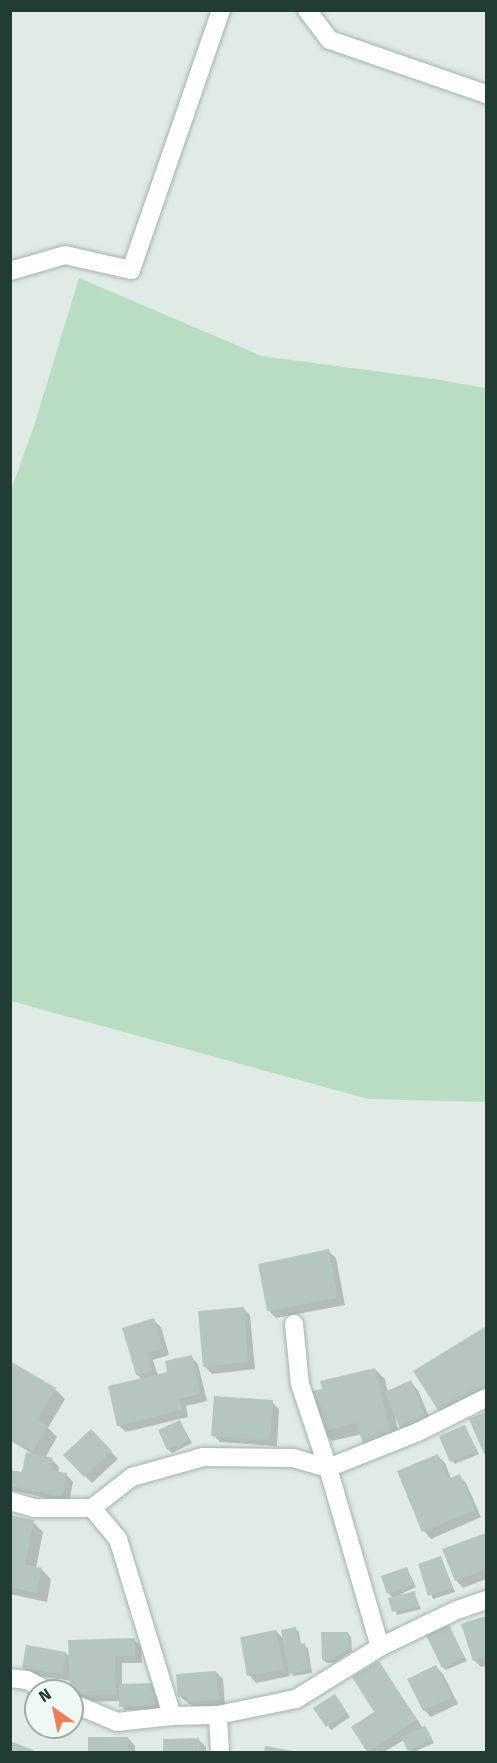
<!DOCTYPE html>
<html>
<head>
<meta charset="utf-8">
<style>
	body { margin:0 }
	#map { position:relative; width:497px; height:1763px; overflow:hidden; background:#e0ebe6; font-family:"Fira Sans",sans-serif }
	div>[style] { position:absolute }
	.green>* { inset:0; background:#b8ddc2 }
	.shadow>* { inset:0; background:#0003 }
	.building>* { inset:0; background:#b5c6bf }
	.roads { filter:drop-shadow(0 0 2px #a3b3ad) drop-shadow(0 0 2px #a3b3ad) }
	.minor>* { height:18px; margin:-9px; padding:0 9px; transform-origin:9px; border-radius:9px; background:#fff }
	span { translate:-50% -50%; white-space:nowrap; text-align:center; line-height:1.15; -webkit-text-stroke:5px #f0f8f4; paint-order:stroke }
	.frame { position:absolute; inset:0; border:12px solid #203c35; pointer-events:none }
	.north { position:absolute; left:24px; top:1679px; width:60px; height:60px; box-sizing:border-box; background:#f0f8f4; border:2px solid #9dada8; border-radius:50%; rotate:327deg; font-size:16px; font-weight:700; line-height:24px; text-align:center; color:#203c35 }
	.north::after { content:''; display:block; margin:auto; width:21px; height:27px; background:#f57d54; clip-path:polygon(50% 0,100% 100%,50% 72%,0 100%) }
</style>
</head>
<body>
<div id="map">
	<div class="green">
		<i style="clip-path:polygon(79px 278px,262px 356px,434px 379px,486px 388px,486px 1102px,368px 1099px,11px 1001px,11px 490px,34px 426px)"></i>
	</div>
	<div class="shadow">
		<i style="clip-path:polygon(328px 1251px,336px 1258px,345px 1305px,276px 1318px,269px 1311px,260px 1265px)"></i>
		<i style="clip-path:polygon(243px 1308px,250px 1315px,255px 1369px,212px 1374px,204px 1366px)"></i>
		<i style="clip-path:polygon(153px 1320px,161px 1327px,169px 1355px,153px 1360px,158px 1376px,169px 1373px,191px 1357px,198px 1364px,207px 1401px,186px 1406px,188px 1417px,126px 1432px,118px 1425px,142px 1379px,137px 1375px)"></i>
		<i style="clip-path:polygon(485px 1329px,486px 1403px,452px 1425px)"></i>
		<i style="clip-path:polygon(10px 1363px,55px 1389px,65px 1399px,48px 1428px,57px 1437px,45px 1458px,52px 1460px,59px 1467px,58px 1473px,66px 1474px,73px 1482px,69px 1503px,10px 1490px,10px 1471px,23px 1474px,34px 1455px,10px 1440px)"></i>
		<i style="clip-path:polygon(375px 1369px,385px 1379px,388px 1392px,410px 1382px,418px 1390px,434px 1429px,394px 1409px,401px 1448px,362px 1434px,332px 1441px,322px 1431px,324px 1390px)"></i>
		<i style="clip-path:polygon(272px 1402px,279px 1409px,277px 1446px,220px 1442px,213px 1435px)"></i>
		<i style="clip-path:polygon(486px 1414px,486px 1455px,471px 1420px)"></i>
		<i style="clip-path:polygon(180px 1422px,192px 1443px,172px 1453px,168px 1449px)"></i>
		<i style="clip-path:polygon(465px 1427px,479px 1454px,455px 1464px,452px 1461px)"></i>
		<i style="clip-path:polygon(91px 1431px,118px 1459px,92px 1483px,85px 1476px)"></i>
		<i style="clip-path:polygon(437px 1455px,445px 1463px,451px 1479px,459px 1476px,466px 1483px,481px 1517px,431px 1539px,424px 1531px)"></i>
		<i style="clip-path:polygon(10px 1517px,33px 1522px,43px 1532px,36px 1568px,41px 1569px,51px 1579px,47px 1602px,10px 1594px)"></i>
		<i style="clip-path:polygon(486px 1534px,486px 1579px,463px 1588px,456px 1580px,444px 1550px)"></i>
		<i style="clip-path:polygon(441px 1558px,455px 1592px,433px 1599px,420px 1565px)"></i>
		<i style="clip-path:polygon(407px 1568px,416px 1587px,393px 1598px,388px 1593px)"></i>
		<i style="clip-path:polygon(414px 1593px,421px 1609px,397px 1615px,390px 1599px)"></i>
		<i style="clip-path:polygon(486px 1618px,486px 1666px,481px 1667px,474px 1660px,463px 1625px)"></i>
		<i style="clip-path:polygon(448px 1626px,467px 1661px,446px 1670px,443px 1667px)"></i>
		<i style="clip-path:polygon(295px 1629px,299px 1632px,301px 1645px,308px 1648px,312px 1673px,294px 1676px,289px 1672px,290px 1676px,256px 1683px,249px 1675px,276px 1631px,284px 1639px)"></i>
		<i style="clip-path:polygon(348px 1633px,351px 1637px,352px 1651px,334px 1663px,327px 1663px,323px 1660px)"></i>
		<i style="clip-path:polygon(134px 1639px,141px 1647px,142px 1663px,122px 1663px,122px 1685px,158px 1688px,159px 1709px,124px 1710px,121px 1701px,78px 1702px,71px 1681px,31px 1675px,24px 1668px,66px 1653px,70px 1658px)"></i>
		<i style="clip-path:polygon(379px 1663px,423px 1728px,428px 1731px,434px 1743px,414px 1752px,409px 1750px,404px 1740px,384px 1752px,368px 1751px,376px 1713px)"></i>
		<i style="clip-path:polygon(436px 1667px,443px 1674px,458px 1704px,431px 1717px,424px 1710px)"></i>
		<i style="clip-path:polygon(216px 1672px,223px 1679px,225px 1706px,196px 1709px,179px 1696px)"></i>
		<i style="clip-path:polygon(338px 1699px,350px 1717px,331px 1730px,316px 1708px)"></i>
		<i style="clip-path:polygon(89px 1738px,128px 1738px,135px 1746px,135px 1752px,89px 1752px)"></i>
		<i style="clip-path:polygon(198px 1739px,206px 1747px,206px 1752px,164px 1752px,164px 1740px)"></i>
	</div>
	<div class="building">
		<i style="clip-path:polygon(329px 1249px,338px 1298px,267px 1311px,258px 1264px)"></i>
		<i style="clip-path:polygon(244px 1307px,248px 1362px,203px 1367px,198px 1311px)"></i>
		<i style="clip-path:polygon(154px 1318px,163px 1348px,147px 1353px,152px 1371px,136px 1375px,122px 1328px)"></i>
		<i style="clip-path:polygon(485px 1327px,486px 1387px,441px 1415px,413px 1371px)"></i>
		<i style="clip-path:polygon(192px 1355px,200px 1394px,179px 1399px,182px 1410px,117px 1426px,108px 1386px,167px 1372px,165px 1361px)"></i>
		<i style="clip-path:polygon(10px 1361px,56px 1388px,37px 1420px,48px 1426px,33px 1451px,10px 1439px)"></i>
		<i style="clip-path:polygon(375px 1368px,392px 1438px,363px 1445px,357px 1423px,321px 1432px,311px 1391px,322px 1389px,320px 1381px)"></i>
		<i style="clip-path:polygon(411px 1380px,428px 1422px,402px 1433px,385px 1392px)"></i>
		<i style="clip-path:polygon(214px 1396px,273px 1400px,270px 1440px,211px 1436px)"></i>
		<i style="clip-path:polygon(486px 1412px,486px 1453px,484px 1454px,469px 1419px)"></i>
		<i style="clip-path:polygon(180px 1420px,189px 1440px,167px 1450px,158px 1430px)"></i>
		<i style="clip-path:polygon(465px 1425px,477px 1451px,450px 1462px,439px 1436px)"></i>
		<i style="clip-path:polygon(91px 1429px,112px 1451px,84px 1477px,63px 1455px)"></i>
		<i style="clip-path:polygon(26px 1452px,53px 1458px,50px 1470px,67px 1473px,62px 1497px,10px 1486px,10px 1470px,22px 1472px)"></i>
		<i style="clip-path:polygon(438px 1454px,448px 1479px,460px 1474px,475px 1510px,422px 1532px,397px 1471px)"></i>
		<i style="clip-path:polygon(10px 1515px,34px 1520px,25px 1564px,42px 1568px,37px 1593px,10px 1587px)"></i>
		<i style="clip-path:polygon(486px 1533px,486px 1569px,455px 1581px,442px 1549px)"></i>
		<i style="clip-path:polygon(441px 1556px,452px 1588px,428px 1596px,418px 1564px)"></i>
		<i style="clip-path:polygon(407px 1567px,413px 1584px,387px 1594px,381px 1576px)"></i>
		<i style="clip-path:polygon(415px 1591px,418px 1606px,392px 1612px,388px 1598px)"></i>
		<i style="clip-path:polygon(486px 1616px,486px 1657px,473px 1661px,461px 1624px)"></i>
		<i style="clip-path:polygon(449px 1624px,464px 1657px,442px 1668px,426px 1635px)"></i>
		<i style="clip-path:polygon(296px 1627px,299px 1644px,305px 1643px,310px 1670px,289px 1674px,281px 1630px)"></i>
		<i style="clip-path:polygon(276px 1630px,284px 1669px,247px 1676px,240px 1637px)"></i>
		<i style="clip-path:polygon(321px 1632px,348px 1632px,349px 1648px,331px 1660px,322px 1660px)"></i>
		<i style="clip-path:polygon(135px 1638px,135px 1656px,115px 1656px,116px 1694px,72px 1695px,70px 1691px,68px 1640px)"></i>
		<i style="clip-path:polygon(26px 1645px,66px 1652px,63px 1674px,22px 1668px)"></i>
		<i style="clip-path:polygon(379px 1661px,417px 1720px,367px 1752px,351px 1727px,374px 1712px,352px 1677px)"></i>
		<i style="clip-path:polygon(436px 1665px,452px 1697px,423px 1711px,407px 1679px)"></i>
		<i style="clip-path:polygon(216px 1671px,219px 1700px,188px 1702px,187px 1696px,178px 1697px,176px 1674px)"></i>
		<i style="clip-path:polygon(155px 1683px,156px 1706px,119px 1707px,119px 1684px)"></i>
		<i style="clip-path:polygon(335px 1694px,347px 1713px,326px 1727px,313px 1708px)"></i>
		<i style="clip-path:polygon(425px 1726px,432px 1739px,408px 1751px,401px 1737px)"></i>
		<i style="clip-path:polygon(88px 1737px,128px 1737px,128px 1752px,88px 1752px)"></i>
		<i style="clip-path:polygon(199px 1738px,199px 1752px,163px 1752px,163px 1739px)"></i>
		<i style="clip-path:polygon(10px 1741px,38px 1752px,10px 1752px)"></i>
		<i style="clip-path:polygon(265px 1746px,294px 1751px,294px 1752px,264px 1752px)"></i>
	</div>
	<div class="roads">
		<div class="minor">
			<i style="left:307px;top:10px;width:38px;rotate:53deg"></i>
			<i style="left:330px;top:40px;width:165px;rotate:19.1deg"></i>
			<i style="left:10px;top:271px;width:57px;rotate:-16.2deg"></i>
			<i style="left:65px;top:255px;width:68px;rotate:12.8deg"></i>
			<i style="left:131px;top:270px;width:275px;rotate:-70.9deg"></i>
			<i style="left:294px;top:1324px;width:60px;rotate:84.3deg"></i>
			<i style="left:300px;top:1384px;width:89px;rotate:71.6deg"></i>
			<i style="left:328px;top:1468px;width:97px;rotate:-21.8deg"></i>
			<i style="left:418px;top:1432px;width:76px;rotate:-26.6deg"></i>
			<i style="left:10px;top:1501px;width:25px;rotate:16deg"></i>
			<i style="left:34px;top:1508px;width:58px"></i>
			<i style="left:92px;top:1508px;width:51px;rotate:-37.8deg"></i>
			<i style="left:132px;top:1477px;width:74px;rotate:-15.7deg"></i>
			<i style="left:203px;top:1457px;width:90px;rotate:0.6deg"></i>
			<i style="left:293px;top:1458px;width:36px;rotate:16deg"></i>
			<i style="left:328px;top:1468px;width:186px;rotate:73.8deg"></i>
			<i style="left:92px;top:1508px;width:40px;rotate:50deg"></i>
			<i style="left:118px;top:1539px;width:185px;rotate:73deg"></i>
			<i style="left:10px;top:1678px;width:17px;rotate:7deg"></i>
			<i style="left:27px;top:1680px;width:24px;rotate:28deg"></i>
			<i style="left:72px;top:1703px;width:49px;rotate:22.9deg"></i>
			<i style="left:117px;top:1722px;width:55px;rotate:-6.2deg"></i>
			<i style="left:172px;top:1716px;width:46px;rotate:-1.2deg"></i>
			<i style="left:218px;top:1715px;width:80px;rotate:-11.6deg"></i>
			<i style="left:296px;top:1699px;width:99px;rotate:-31.8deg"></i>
			<i style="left:380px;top:1647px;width:85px;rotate:-25.7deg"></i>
			<i style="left:457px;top:1610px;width:31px;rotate:-19deg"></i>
			<i style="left:218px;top:1715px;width:37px;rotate:87deg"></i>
		</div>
	</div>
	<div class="frame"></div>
	<div class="north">N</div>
</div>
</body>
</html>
